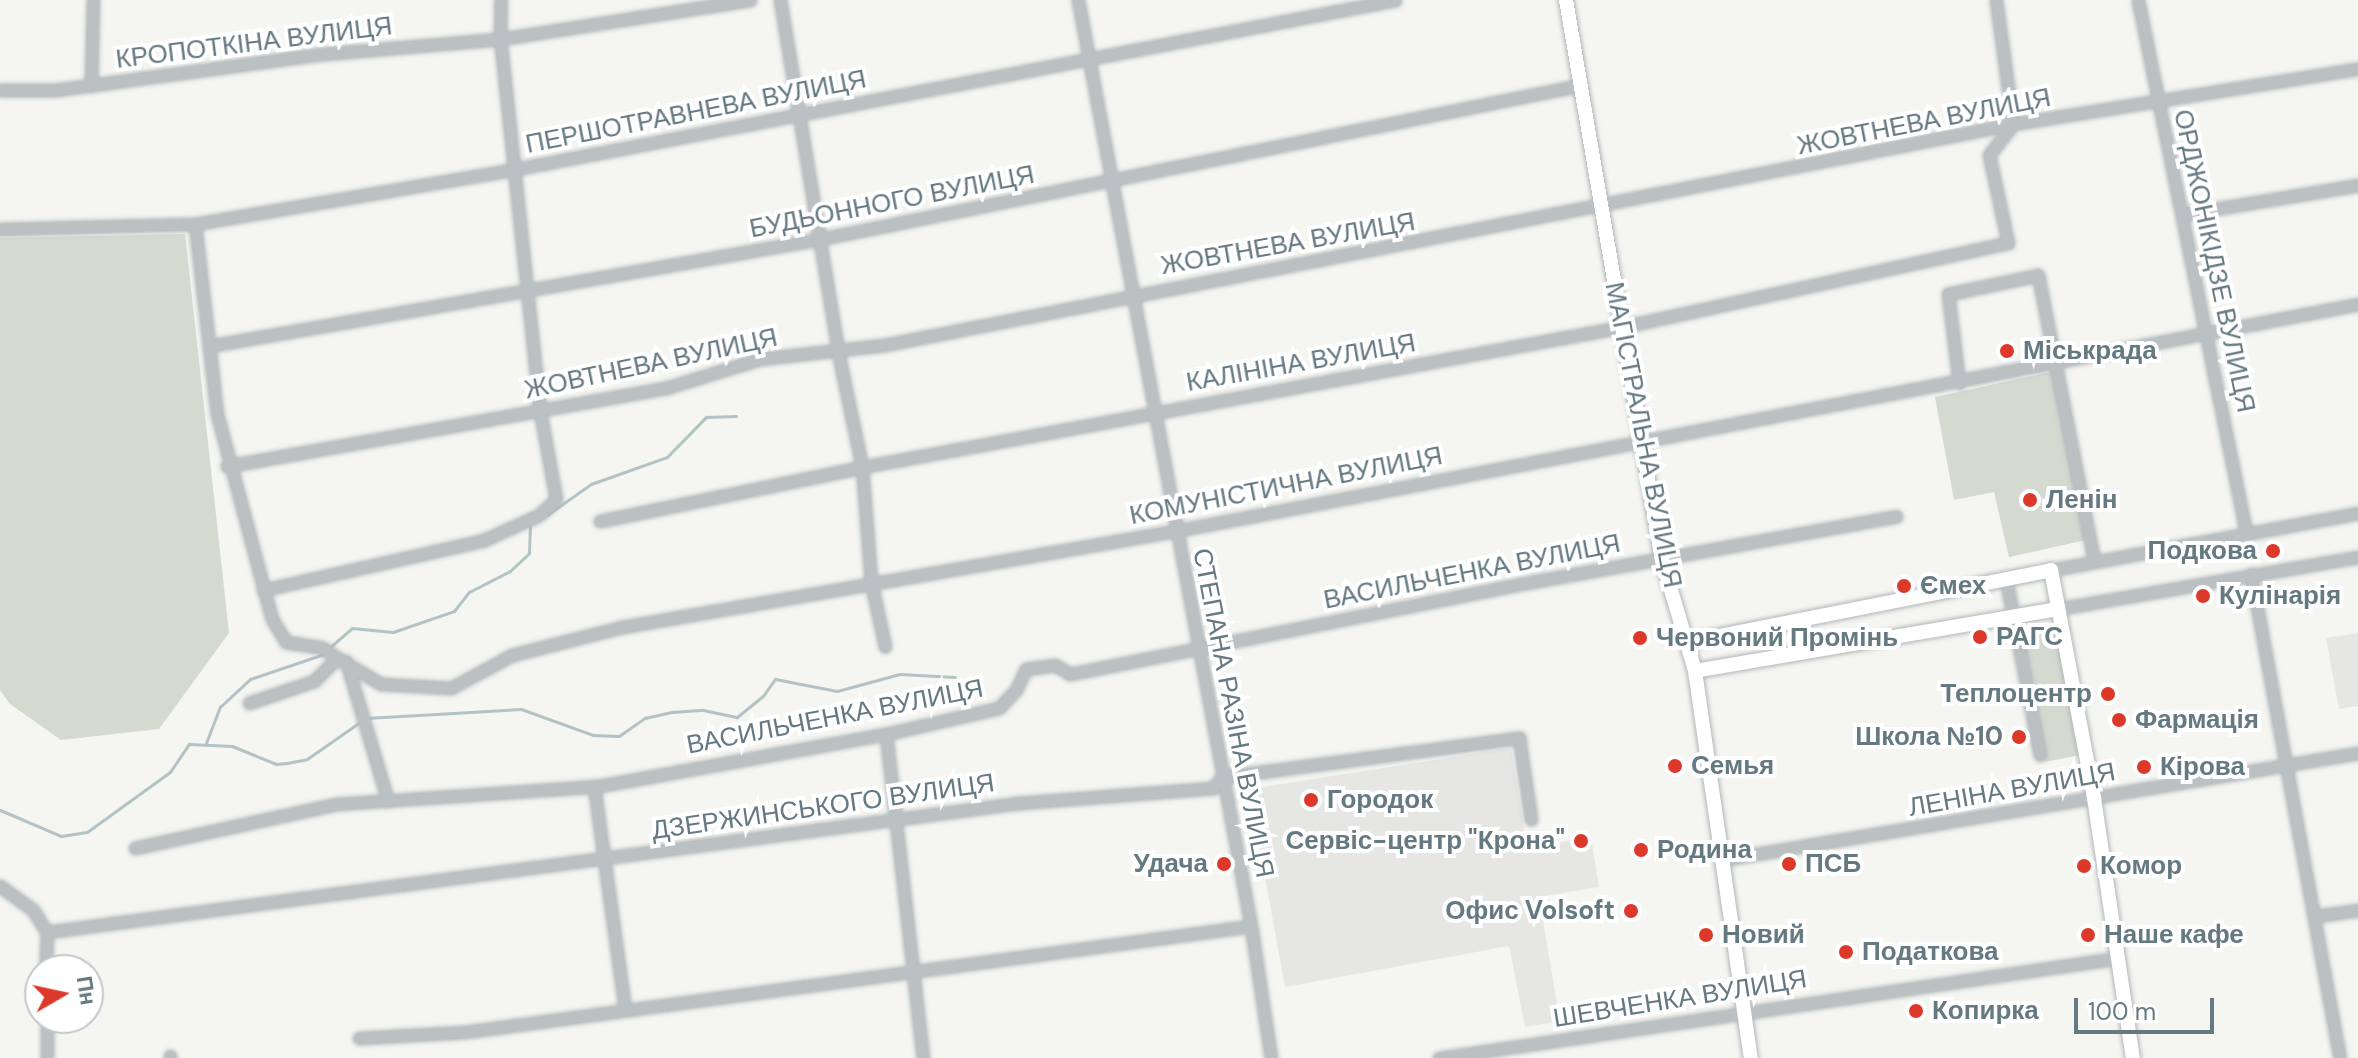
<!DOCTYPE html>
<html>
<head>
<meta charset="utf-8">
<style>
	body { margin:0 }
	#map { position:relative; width:2358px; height:1058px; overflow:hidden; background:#f5f5f1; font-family:"DM Sans",sans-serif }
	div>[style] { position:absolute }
	.built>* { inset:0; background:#e6e6e5 }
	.green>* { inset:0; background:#d5dad1 }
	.stream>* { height:3px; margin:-1.5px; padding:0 1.5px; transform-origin:1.5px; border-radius:1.5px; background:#b3c3c5 }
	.roads { filter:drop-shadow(0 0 2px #b0b7ba) drop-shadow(0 0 2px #b0b7ba) }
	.street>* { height:11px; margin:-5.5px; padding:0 5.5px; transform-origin:5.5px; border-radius:5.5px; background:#bbc1c3 }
	.secondary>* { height:14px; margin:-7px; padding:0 7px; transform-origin:7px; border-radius:7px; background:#fff }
	.dots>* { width:22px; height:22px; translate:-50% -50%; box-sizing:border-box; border:4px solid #fff; border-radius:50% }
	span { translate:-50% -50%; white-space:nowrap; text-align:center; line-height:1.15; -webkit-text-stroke:8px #fff; paint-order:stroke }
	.street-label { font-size:26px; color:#657981 }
	.poi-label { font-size:26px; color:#657981; font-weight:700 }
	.left { translate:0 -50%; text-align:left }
	.right { translate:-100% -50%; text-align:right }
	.north { position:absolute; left:24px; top:954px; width:80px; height:80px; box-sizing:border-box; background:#fff; border:2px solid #c1c9cd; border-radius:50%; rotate:81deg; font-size:22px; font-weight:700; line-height:32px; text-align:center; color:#657981 }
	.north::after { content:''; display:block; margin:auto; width:28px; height:36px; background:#dc392b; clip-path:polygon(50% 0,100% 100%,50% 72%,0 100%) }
	.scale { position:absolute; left:2074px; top:998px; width:140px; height:36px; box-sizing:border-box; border:4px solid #657981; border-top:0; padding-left:10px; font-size:24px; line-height:28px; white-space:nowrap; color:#657981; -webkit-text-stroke:6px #fff; paint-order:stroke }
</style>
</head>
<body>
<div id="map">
	<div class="built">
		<i style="clip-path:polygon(2358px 633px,2358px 706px,2339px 709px,2326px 638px)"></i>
		<i style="clip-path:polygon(1511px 748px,1527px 848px,1591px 837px,1599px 887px,1539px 897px,1560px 1021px,1525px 1027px,1509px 946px,1285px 987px,1249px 789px)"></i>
	</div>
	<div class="green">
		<i style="clip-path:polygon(185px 234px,229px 633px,159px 729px,61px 740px,10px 704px,0 690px,0 238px)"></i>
		<i style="clip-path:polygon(2055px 371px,2086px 540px,2009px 557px,1994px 492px,1954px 500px,1935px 397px)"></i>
		<i style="clip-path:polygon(2057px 623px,2080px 755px,2045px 762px,2021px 629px)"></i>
	</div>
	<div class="stream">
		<i style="left:547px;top:515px;width:54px;rotate:-35.2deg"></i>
		<i style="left:591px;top:484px;width:81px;rotate:-19.6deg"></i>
		<i style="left:667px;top:457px;width:56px;rotate:-45.7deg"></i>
		<i style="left:706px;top:417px;width:30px;rotate:-2deg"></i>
		<i style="left:329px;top:648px;width:30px;rotate:-41deg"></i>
		<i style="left:352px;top:628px;width:41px;rotate:5.6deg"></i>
		<i style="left:393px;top:632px;width:65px;rotate:-19deg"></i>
		<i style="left:454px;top:611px;width:24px;rotate:-52deg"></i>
		<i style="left:469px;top:592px;width:46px;rotate:-27.1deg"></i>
		<i style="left:510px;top:571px;width:26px;rotate:-43deg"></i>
		<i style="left:529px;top:553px;width:29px;rotate:-88deg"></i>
		<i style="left:366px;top:718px;width:155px;rotate:-3.3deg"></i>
		<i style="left:521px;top:709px;width:77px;rotate:19.9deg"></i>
		<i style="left:593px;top:735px;width:26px;rotate:2deg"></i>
		<i style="left:619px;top:736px;width:32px;rotate:-35deg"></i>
		<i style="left:645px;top:718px;width:28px;rotate:-13deg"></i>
		<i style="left:672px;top:712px;width:31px;rotate:-4deg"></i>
		<i style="left:703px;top:710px;width:35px;rotate:12deg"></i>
		<i style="left:737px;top:717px;width:33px;rotate:-39deg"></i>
		<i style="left:763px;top:696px;width:21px;rotate:-55deg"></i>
		<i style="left:775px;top:679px;width:63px;rotate:11deg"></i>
		<i style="left:837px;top:691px;width:65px;rotate:-15.1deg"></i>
		<i style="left:900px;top:674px;width:55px;rotate:3.1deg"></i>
		<i style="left:206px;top:743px;width:39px;rotate:-69deg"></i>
		<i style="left:220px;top:707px;width:41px;rotate:-43deg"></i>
		<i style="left:250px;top:679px;width:78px;rotate:-18.7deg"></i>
		<i style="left:0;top:810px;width:66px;rotate:23.1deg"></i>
		<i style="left:61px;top:836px;width:26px;rotate:-9deg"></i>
		<i style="left:87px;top:832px;width:102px;rotate:-35.9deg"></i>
		<i style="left:170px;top:772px;width:34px;rotate:-56deg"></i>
		<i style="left:189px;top:744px;width:43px;rotate:2.7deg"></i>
		<i style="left:232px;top:746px;width:48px;rotate:22.2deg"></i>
		<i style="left:276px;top:764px;width:11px;rotate:-5deg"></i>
		<i style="left:287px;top:763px;width:20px;rotate:-11deg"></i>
		<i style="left:307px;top:759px;width:65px;rotate:-34.9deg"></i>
	</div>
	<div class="roads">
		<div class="street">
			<i style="left:780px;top:0;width:357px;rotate:80.6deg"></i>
			<i style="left:838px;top:352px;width:117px;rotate:78.2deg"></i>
			<i style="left:862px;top:467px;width:115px;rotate:85.5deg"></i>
			<i style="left:871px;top:582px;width:66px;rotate:77.7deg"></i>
			<i style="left:1078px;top:0;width:942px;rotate:79.42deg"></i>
			<i style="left:1251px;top:926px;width:134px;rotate:81.4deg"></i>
			<i style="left:2138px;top:0;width:543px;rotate:78.52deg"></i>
			<i style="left:91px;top:86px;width:86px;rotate:-88.7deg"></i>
			<i style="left:0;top:90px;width:55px"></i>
			<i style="left:55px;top:90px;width:269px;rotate:-7.7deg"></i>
			<i style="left:322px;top:54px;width:179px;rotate:-4.8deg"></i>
			<i style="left:500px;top:39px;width:253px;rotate:-8.9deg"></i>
			<i style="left:2185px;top:214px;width:175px;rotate:-9.5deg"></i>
			<i style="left:195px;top:224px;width:191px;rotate:83.4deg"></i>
			<i style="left:217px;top:414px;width:212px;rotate:75deg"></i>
			<i style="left:272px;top:619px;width:27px;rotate:59deg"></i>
			<i style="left:286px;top:642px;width:37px;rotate:9deg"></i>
			<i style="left:323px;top:648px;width:17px;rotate:36deg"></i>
			<i style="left:0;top:229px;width:195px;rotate:-1.5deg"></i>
			<i style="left:195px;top:224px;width:326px;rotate:-9.7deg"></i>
			<i style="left:516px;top:169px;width:895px;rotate:-10.88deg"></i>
			<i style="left:209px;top:346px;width:620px;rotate:-9.93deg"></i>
			<i style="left:820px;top:239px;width:776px;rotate:-11.44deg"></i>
			<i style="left:1959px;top:383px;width:90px;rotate:-97deg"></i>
			<i style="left:1948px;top:294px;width:92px;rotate:-11.9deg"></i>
			<i style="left:2038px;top:275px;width:291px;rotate:78.9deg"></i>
			<i style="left:227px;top:466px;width:446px;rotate:-10.1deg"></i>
			<i style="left:666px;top:388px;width:97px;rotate:-17.3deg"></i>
			<i style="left:759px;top:359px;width:126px;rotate:-6.4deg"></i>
			<i style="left:884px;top:345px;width:1150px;rotate:-11.08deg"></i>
			<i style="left:2013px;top:124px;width:349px;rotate:-9.1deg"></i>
			<i style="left:600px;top:521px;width:268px;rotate:-11.6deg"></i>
			<i style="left:862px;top:467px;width:773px;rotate:-10.44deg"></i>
			<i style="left:1622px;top:327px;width:395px;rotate:-12.3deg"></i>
			<i style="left:2008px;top:243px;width:90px;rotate:-102.2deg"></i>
			<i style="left:1989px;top:155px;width:39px;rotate:-52deg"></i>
			<i style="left:2013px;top:124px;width:125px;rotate:-97.8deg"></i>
			<i style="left:2051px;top:570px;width:312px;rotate:-10.5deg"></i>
			<i style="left:2251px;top:574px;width:492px;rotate:79.6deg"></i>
			<i style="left:2006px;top:579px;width:179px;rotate:79.1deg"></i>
			<i style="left:263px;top:590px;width:227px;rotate:-12.7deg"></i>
			<i style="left:484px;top:540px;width:60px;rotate:-24.4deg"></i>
			<i style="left:539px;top:515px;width:23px;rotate:-43deg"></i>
			<i style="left:556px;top:499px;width:89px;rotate:-100.3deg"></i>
			<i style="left:540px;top:411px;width:374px;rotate:-96.1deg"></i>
			<i style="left:500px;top:39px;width:39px;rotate:-89deg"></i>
			<i style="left:2057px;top:609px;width:305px;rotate:-9.8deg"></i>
			<i style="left:346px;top:661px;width:146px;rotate:73.3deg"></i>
			<i style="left:249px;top:703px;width:69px;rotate:-18.7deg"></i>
			<i style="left:314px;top:681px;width:33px;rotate:-45deg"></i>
			<i style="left:337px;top:658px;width:51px;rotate:30.6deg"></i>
			<i style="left:381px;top:684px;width:70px;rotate:3.3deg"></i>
			<i style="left:451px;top:688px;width:69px;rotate:-28.4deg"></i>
			<i style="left:512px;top:655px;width:114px;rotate:-14.3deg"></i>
			<i style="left:622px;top:627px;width:561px;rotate:-9.85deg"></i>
			<i style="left:1175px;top:531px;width:1205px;rotate:-10.86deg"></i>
			<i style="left:886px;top:734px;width:326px;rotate:83.5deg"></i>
			<i style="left:594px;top:786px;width:225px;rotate:82.1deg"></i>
			<i style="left:135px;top:848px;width:207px;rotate:-12.3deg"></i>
			<i style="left:337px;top:804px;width:263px;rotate:-3.9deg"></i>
			<i style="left:599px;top:786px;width:292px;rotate:-10.3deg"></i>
			<i style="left:886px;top:734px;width:116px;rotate:-13deg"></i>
			<i style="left:999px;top:708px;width:25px;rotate:-47deg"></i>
			<i style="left:1016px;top:690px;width:23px;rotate:-65deg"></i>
			<i style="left:1026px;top:669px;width:29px;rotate:-8deg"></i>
			<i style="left:1055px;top:665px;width:17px;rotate:31deg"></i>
			<i style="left:1070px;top:674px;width:470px;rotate:-11.3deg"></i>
			<i style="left:1531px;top:582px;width:371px;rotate:-10.2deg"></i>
			<i style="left:1720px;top:860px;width:647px;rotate:-9.52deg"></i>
			<i style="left:0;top:886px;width:41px;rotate:36deg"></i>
			<i style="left:33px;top:910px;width:26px;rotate:58deg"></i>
			<i style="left:47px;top:932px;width:38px;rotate:92deg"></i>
			<i style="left:2316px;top:916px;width:42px;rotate:-8.1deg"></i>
			<i style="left:47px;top:932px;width:981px;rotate:-7.56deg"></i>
			<i style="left:1019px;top:803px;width:195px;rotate:-4.4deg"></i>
			<i style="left:1213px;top:788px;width:14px;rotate:-51deg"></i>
			<i style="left:1222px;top:777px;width:300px;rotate:-7.5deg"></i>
			<i style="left:1519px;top:738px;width:82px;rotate:81.6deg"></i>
			<i style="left:47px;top:1018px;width:40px;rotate:90deg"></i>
			<i style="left:359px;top:1038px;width:106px;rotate:-3.2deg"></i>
			<i style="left:465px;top:1032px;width:793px;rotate:-7.68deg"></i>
			<i style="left:170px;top:1058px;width:2px;rotate:-90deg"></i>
			<i style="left:1439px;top:1058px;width:686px;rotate:-8.38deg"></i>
		</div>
		<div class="secondary">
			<i style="left:1566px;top:0;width:568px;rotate:80.27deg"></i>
			<i style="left:1662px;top:560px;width:116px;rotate:73.4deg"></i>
			<i style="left:1695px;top:671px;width:391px;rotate:81.8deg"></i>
			<i style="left:1689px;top:642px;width:369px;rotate:-11.2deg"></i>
			<i style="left:2051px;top:570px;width:232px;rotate:79.3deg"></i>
			<i style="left:2094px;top:798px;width:263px;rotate:81.5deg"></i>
			<i style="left:1695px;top:671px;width:367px;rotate:-9.7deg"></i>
		</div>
	</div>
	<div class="dots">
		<i style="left:2007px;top:351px;background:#dc392b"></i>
		<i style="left:2030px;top:500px;background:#dc392b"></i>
		<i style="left:2273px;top:551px;background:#dc392b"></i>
		<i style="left:1904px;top:586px;background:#dc392b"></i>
		<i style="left:2203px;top:596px;background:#dc392b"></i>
		<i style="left:1980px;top:637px;background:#dc392b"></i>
		<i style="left:1640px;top:638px;background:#dc392b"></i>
		<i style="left:2108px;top:694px;background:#dc392b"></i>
		<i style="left:2119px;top:720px;background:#dc392b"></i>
		<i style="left:2019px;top:737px;background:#dc392b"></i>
		<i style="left:1675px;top:766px;background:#dc392b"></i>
		<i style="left:2144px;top:767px;background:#dc392b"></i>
		<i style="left:1311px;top:800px;background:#dc392b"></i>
		<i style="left:1581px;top:841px;background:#dc392b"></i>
		<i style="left:1641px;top:850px;background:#dc392b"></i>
		<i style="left:1224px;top:864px;background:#dc392b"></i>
		<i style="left:1789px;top:864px;background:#dc392b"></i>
		<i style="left:2084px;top:866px;background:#dc392b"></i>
		<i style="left:1631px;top:911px;background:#dc392b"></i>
		<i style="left:1706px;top:935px;background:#dc392b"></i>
		<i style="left:2088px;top:935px;background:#dc392b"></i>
		<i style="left:1846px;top:952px;background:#dc392b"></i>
		<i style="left:1916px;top:1011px;background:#dc392b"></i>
	</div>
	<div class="street-label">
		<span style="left:254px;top:43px;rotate:-7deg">КРОПОТКІНА ВУЛИЦЯ</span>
		<span style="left:696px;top:112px;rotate:-11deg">ПЕРШОТРАВНЕВА ВУЛИЦЯ</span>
		<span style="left:1924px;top:122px;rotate:-11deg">ЖОВТНЕВА ВУЛИЦЯ</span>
		<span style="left:892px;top:202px;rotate:-11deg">БУДЬОННОГО ВУЛИЦЯ</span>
		<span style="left:1288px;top:244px;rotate:-10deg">ЖОВТНЕВА ВУЛИЦЯ</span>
		<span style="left:2214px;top:261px;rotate:78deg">ОРДЖОНІКІДЗЕ ВУЛИЦЯ</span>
		<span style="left:1301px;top:363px;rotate:-10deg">КАЛІНІНА ВУЛИЦЯ</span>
		<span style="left:651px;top:364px;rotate:-12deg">ЖОВТНЕВА ВУЛИЦЯ</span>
		<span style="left:1643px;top:435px;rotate:79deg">МАГІСТРАЛЬНА ВУЛИЦЯ</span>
		<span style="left:1286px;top:486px;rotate:-11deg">КОМУНІСТИЧНА ВУЛИЦЯ</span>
		<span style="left:1472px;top:572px;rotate:-11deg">ВАСИЛЬЧЕНКА ВУЛИЦЯ</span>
		<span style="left:1233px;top:713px;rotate:79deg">СТЕПАНА РАЗІНА ВУЛИЦЯ</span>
		<span style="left:835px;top:717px;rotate:-11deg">ВАСИЛЬЧЕНКА ВУЛИЦЯ</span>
		<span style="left:2012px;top:790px;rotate:-10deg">ЛЕНІНА ВУЛИЦЯ</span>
		<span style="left:823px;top:807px;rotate:-8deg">ДЗЕРЖИНСЬКОГО ВУЛИЦЯ</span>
		<span style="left:1680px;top:999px;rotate:-9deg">ШЕВЧЕНКА ВУЛИЦЯ</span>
	</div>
	<div class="poi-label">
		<span class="left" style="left:2023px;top:351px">Міськрада</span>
		<span class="left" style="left:2046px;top:500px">Ленін</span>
		<span class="right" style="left:2257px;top:551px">Подкова</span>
		<span class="left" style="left:1920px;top:586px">Ємех</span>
		<span class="left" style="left:2219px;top:596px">Кулінарія</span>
		<span class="left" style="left:1996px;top:637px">РАГС</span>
		<span class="left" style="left:1656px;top:638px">Червоний Промінь</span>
		<span class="right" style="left:2092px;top:694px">Теплоцентр</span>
		<span class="left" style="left:2135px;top:720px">Фармація</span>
		<span class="right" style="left:2003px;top:737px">Школа №10</span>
		<span class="left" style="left:1691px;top:766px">Семья</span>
		<span class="left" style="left:2160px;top:767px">Кірова</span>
		<span class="left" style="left:1327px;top:800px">Городок</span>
		<span class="right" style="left:1565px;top:841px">Сервіс-центр "Крона"</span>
		<span class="left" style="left:1657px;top:850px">Родина</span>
		<span class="right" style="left:1208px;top:864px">Удача</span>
		<span class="left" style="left:1805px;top:864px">ПСБ</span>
		<span class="left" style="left:2100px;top:866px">Комор</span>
		<span class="right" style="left:1615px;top:911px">Офис Volsoft</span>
		<span class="left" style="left:1722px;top:935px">Новий</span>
		<span class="left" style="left:2104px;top:935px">Наше кафе</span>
		<span class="left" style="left:1862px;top:952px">Податкова</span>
		<span class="left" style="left:1932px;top:1011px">Копирка</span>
	</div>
	<div class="north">Пн</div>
	<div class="scale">100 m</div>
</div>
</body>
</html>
